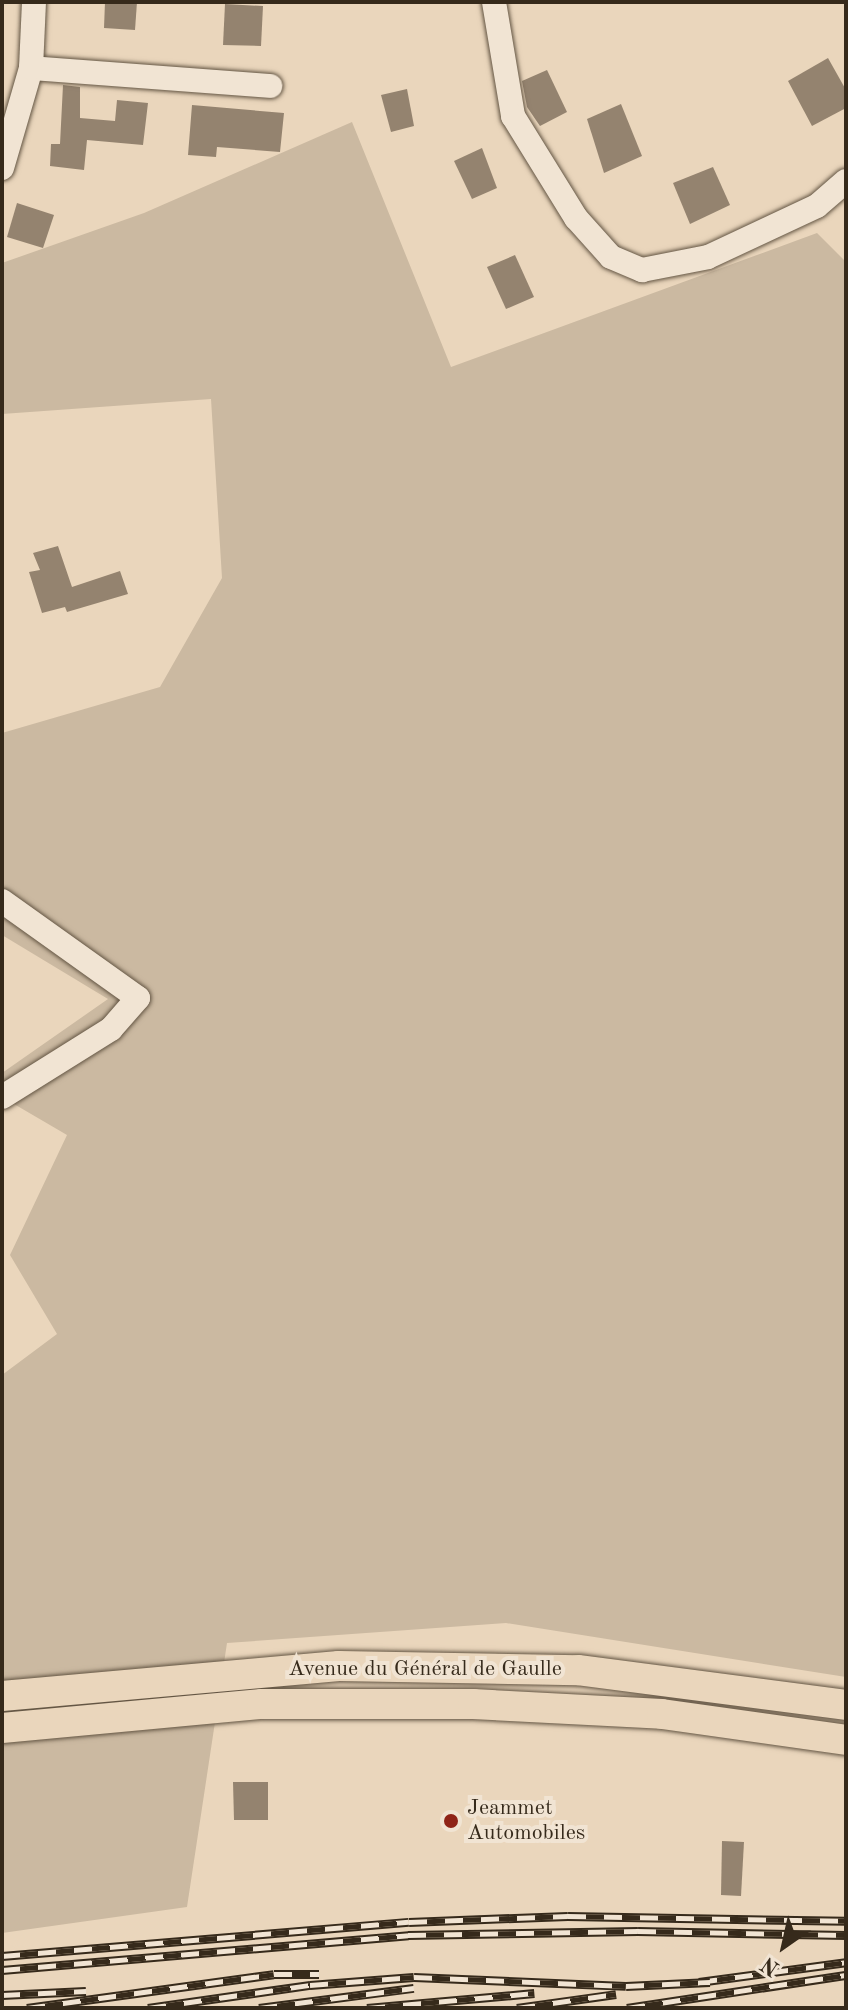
<!DOCTYPE html>
<html>
<head>
<meta charset="utf-8">
<style>
	body { margin:0 }
	#map { position:relative; width:848px; height:2010px; overflow:hidden; background:#ead6bc; font-family:"Old Standard TT",serif }
	div>[style] { position:absolute }
	.green>* { inset:0; background:#cbb9a1 }
	.building>* { inset:0; background:#94836f }
	.roads { filter:drop-shadow(0 0 2px #635543) drop-shadow(0 0 2px #635543) }
	.minor>* { height:24px; margin:-12px; padding:0 12px; transform-origin:12px; border-radius:12px; background:#f1e4d3 }
	.major>* { height:30px; margin:-15px; padding:0 15px; transform-origin:15px; border-radius:15px; background:#ead6bc }
	.rail>* { height:9px; margin-top:-4.5px; transform-origin:0; background:repeating-linear-gradient(90deg,#f1e4d3 0 18px,#362a1b 0 36px); box-sizing:border-box; border-block:2px solid #362a1b }
	.dots>* { width:22px; height:22px; translate:-50% -50%; box-sizing:border-box; border:4px solid #f1e4d3; border-radius:50% }
	span { translate:-50% -50%; white-space:nowrap; text-align:center; line-height:1.15; -webkit-text-stroke:8px #f1e4d3; paint-order:stroke }
	.street-label { font-size:22px; color:#362a1b }
	.poi-label { font-size:22px; color:#362a1b }
	.left { translate:0 -50%; text-align:left }
	.frame { position:absolute; inset:0; border:4px solid #362a1b; pointer-events:none }
	.north { position:absolute; left:744px; top:1906px; width:80px; height:80px; -webkit-text-stroke:6px #f1e4d3; paint-order:stroke; rotate:214deg; font-size:22px; font-weight:700; line-height:32px; text-align:center; color:#362a1b }
	.north::after { content:''; display:block; margin:auto; width:28px; height:36px; background:#362a1b; clip-path:polygon(50% 0,100% 100%,50% 72%,0 100%) }
</style>
</head>
<body>
<div id="map">
	<div class="green">
		<i style="clip-path:polygon(352px 122px,451px 367px,817px 233px,846px 262px,846px 1677px,506px 1623px,227px 1643px,187px 1907px,2px 1933px,2px 1375px,57px 1334px,10px 1255px,67px 1135px,2px 1097px,2px 1073px,108px 999px,2px 935px,2px 733px,160px 687px,222px 578px,211px 399px,2px 414px,2px 263px,144px 213px)"></i>
	</div>
	<div class="building">
		<i style="clip-path:polygon(105px 2px,137px 2px,135px 30px,104px 28px)"></i>
		<i style="clip-path:polygon(225px 4px,263px 6px,261px 46px,223px 45px)"></i>
		<i style="clip-path:polygon(828px 58px,846px 90px,846px 108px,812px 126px,788px 81px)"></i>
		<i style="clip-path:polygon(547px 70px,567px 112px,540px 126px,527px 107px,522px 81px)"></i>
		<i style="clip-path:polygon(63px 85px,80px 87px,80px 118px,115px 121px,117px 100px,148px 103px,143px 145px,87px 140px,84px 170px,50px 166px,51px 144px,60px 144px)"></i>
		<i style="clip-path:polygon(407px 89px,414px 126px,391px 132px,381px 95px)"></i>
		<i style="clip-path:polygon(621px 104px,642px 156px,604px 173px,587px 119px)"></i>
		<i style="clip-path:polygon(192px 105px,284px 113px,280px 152px,217px 147px,216px 157px,188px 155px)"></i>
		<i style="clip-path:polygon(482px 148px,497px 188px,472px 199px,454px 161px)"></i>
		<i style="clip-path:polygon(713px 167px,730px 205px,690px 224px,673px 183px)"></i>
		<i style="clip-path:polygon(17px 203px,54px 215px,43px 248px,7px 237px)"></i>
		<i style="clip-path:polygon(515px 255px,534px 297px,506px 309px,487px 267px)"></i>
		<i style="clip-path:polygon(58px 546px,72px 587px,120px 571px,128px 594px,67px 612px,65px 607px,42px 613px,29px 572px,40px 570px,33px 553px)"></i>
		<i style="clip-path:polygon(233px 1782px,268px 1782px,268px 1820px,234px 1820px)"></i>
		<i style="clip-path:polygon(722px 1841px,744px 1842px,741px 1896px,721px 1895px)"></i>
	</div>
	<div class="roads">
		<div class="minor">
			<i style="left:494px;top:2px;width:116px;rotate:80.5deg"></i>
			<i style="left:513px;top:116px;width:120px;rotate:58.3deg"></i>
			<i style="left:576px;top:218px;width:52px;rotate:48.1deg"></i>
			<i style="left:611px;top:257px;width:34px;rotate:23deg"></i>
			<i style="left:642px;top:270px;width:67px;rotate:-11.1deg"></i>
			<i style="left:708px;top:257px;width:120px;rotate:-25.1deg"></i>
			<i style="left:817px;top:206px;width:38px;rotate:-41deg"></i>
			<i style="left:31px;top:68px;width:240px;rotate:4.3deg"></i>
			<i style="left:2px;top:168px;width:104px;rotate:-73.8deg"></i>
			<i style="left:31px;top:68px;width:66px;rotate:-87.4deg"></i>
			<i style="left:2px;top:901px;width:167px;rotate:35.5deg"></i>
			<i style="left:138px;top:998px;width:41px;rotate:131.1deg"></i>
			<i style="left:111px;top:1029px;width:128px;rotate:148deg"></i>
		</div>
		<div class="major">
			<i style="left:2px;top:1696px;width:338px;rotate:-5.1deg"></i>
			<i style="left:339px;top:1666px;width:239px;rotate:1deg"></i>
			<i style="left:578px;top:1670px;width:270px;rotate:7.4deg"></i>
			<i style="left:2px;top:1728px;width:261px;rotate:-5.3deg"></i>
			<i style="left:262px;top:1704px;width:211px"></i>
			<i style="left:473px;top:1704px;width:189px;rotate:3deg"></i>
			<i style="left:662px;top:1714px;width:186px;rotate:8deg"></i>
		</div>
	</div>
	<div class="rail">
		<i style="left:2px;top:1956px;width:408px;rotate:-4.8deg"></i>
		<i style="left:409px;top:1922px;width:159px;rotate:-2.2deg"></i>
		<i style="left:568px;top:1916px;width:278px;rotate:1deg"></i>
		<i style="left:2px;top:1970px;width:408px;rotate:-4.9deg"></i>
		<i style="left:408px;top:1935px;width:230px;rotate:-1deg"></i>
		<i style="left:638px;top:1931px;width:208px;rotate:1.1deg"></i>
		<i style="left:699px;top:1982px;width:148px;rotate:-7.7deg"></i>
		<i style="left:2px;top:1995px;width:84px;rotate:-2.7deg"></i>
		<i style="left:27px;top:2008px;width:249px;rotate:-7.8deg"></i>
		<i style="left:274px;top:1974px;width:45px"></i>
		<i style="left:148px;top:2008px;width:164px;rotate:-8.1deg"></i>
		<i style="left:310px;top:1985px;width:104px;rotate:-4.4deg"></i>
		<i style="left:414px;top:1977px;width:212px;rotate:2.4deg"></i>
		<i style="left:626px;top:1986px;width:84px;rotate:-2.7deg"></i>
		<i style="left:259px;top:2008px;width:156px;rotate:-7.4deg"></i>
		<i style="left:367px;top:2008px;width:168px;rotate:-5.1deg"></i>
		<i style="left:517px;top:2008px;width:100px;rotate:-8deg"></i>
		<i style="left:627px;top:2008px;width:221px;rotate:-8.6deg"></i>
	</div>
	<div class="dots">
		<i style="left:451px;top:1821px;background:#8f2418"></i>
	</div>
	<div class="street-label">
		<span style="left:425px;top:1670px">Avenue du Général de Gaulle</span>
	</div>
	<div class="poi-label">
		<span class="left" style="left:467px;top:1821px">Jeammet<br>Automobiles</span>
	</div>
	<div class="frame"></div>
	<div class="north">N</div>
</div>
</body>
</html>
